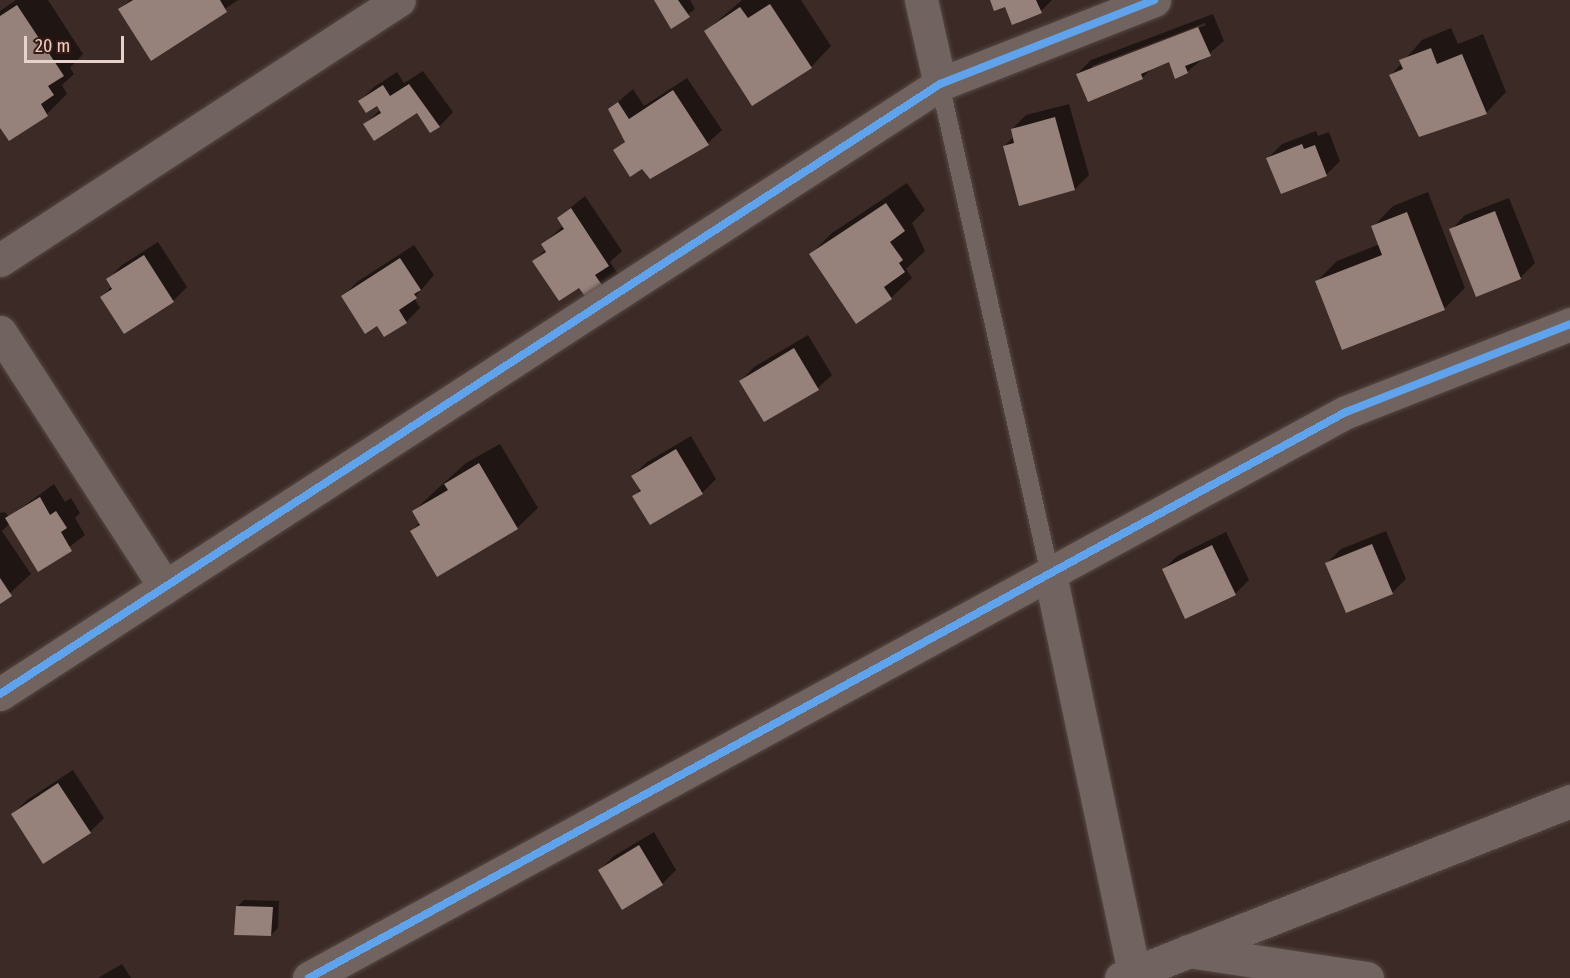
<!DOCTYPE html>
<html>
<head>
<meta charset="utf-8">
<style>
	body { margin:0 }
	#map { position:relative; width:1570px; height:978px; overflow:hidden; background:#3b2a25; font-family:"Fira Sans Condensed",sans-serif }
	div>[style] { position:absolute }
	.shadow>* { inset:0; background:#0007 }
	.building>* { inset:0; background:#96817b }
	.roads { filter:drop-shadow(0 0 2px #574944) drop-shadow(0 0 2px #574944) }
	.service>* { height:18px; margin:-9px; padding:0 9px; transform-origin:9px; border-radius:9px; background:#716360 }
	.minor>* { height:33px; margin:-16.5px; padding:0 16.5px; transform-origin:16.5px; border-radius:16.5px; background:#716360 }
	.cycleway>* { height:8px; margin:-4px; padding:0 4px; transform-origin:4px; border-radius:4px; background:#60a3ed }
	span { translate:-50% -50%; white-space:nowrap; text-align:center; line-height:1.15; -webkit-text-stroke:6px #391b12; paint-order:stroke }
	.scale { position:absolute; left:24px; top:36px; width:100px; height:27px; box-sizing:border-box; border:3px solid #e6d1cb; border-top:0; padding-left:8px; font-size:18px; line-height:21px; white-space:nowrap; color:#e6d1cb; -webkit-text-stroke:4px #391b12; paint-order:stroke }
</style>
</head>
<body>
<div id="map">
	<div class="shadow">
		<i style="clip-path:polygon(16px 0,48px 0,83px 54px,70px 68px,74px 74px,62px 85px,67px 94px,47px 114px,0 125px,0 11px)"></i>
		<i style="clip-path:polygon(130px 0,238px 0,151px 59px,120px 9px)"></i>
		<i style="clip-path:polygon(656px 0,690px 0,695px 9px,671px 27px)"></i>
		<i style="clip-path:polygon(742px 0,801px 0,831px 46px,811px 67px,706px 31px)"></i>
		<i style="clip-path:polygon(992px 0,1052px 0,1041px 11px)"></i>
		<i style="clip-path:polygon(evenodd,1213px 14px,1224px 41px,1187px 72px,1169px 60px,1153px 67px,1143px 77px,1089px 100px,1077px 74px,1091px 60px,1213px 14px,1205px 23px,1206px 25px,1092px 69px,1092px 66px,1205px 23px)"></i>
		<i style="clip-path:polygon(1451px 28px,1458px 44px,1483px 34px,1506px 92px,1486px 113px,1391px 75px,1422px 40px)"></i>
		<i style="clip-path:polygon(423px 71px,453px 112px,440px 126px,430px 131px,418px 111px,365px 124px,381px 109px,378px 104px,360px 101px,374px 87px,397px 72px,404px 83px)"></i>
		<i style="clip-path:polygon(687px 78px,722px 130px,708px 143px,650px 177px,643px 167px,615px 151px,626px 140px,610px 109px,633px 89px,644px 106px)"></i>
		<i style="clip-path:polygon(1069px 104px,1089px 175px,1075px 189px,1004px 146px,1014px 137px,1012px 129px,1026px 115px)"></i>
		<i style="clip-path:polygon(1316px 131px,1318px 136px,1329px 132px,1340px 161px,1326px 175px,1268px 158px,1282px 144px)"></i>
		<i style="clip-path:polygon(907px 183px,925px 210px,912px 223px,925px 251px,906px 269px,912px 278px,891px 298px,811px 254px,832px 233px)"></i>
		<i style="clip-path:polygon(1428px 192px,1465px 288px,1444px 309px,1317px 281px,1337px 261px,1380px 244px,1373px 227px,1393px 206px)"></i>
		<i style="clip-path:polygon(585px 196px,622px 251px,610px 262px,620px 277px,606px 291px,580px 286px,534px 261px,546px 249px,543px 244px,563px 226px,558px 218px)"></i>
		<i style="clip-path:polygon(1509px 198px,1535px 263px,1521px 277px,1477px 295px,1451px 230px,1465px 215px)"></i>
		<i style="clip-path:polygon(158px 242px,187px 287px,173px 301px,102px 297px,112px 286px,108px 279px,122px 265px)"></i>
		<i style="clip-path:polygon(414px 245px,434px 275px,414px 298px,420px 308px,406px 322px,377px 324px,343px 296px,357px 282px)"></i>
		<i style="clip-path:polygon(808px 335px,832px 375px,818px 388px,741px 381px,754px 367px)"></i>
		<i style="clip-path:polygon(691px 436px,716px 479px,702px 493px,634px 496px,641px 489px,633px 476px,647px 462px)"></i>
		<i style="clip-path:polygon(500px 444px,538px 508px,517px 528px,412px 531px,420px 522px,414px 511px,435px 491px,466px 463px)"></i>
		<i style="clip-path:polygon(54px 484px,65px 502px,71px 498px,80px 513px,75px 518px,85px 535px,39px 570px,10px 523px,2px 531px,31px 574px,0 602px,0 513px,5px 512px,9px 517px)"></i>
		<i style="clip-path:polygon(1386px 531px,1406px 579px,1392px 593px,1327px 563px,1341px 549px)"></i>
		<i style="clip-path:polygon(1226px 532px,1249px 580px,1235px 594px,1163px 570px,1177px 556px)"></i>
		<i style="clip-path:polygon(73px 770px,104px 818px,90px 832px,13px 814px,27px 800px)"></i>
		<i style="clip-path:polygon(654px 832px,676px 870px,662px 884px,600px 870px,614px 856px)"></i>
		<i style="clip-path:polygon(244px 900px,279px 901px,278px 928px,271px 935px,237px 907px)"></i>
		<i style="clip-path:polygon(122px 964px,131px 978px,98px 978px)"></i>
	</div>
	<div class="building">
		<i style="clip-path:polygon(133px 0,220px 0,227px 12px,151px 61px,118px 9px)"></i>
		<i style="clip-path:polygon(654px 0,678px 0,690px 17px,671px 29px)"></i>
		<i style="clip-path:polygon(990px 0,1036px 0,1042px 13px,1012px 25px,1005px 7px,994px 11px)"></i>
		<i style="clip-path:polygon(770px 4px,812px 68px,752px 106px,704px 31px,740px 7px,748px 18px)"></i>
		<i style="clip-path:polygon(17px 5px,64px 76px,48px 86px,54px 95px,41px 104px,48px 116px,9px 141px,0 128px,0 16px)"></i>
		<i style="clip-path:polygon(1198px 27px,1211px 56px,1185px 66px,1188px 73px,1175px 79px,1169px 62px,1141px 74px,1143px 79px,1088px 102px,1076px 74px)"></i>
		<i style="clip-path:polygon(1431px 48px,1437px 64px,1462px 54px,1487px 114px,1419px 137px,1389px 75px,1403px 69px,1399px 60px)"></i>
		<i style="clip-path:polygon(409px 84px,440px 127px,430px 133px,417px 113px,374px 141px,363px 124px,381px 113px,377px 106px,366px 113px,358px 101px,383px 85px,390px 96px)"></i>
		<i style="clip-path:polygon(673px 90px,709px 145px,650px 179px,642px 169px,630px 177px,613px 150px,625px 142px,608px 109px,618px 102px,629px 119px)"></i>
		<i style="clip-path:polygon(1055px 117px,1075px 190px,1019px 206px,1003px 146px,1014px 143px,1011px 129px)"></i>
		<i style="clip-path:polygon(1302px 144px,1304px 149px,1315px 145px,1327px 176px,1281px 194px,1266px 158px)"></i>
		<i style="clip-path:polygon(886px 203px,905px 231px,890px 242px,903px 260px,899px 263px,905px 272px,884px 287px,892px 299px,856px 324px,809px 254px)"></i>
		<i style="clip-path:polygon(571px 208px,609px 266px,595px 275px,607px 292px,590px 303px,579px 288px,559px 301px,532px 261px,546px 252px,541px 244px,564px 229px,557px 218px)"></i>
		<i style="clip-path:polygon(1495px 211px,1521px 279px,1476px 297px,1449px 229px)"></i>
		<i style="clip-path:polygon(1407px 212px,1445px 310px,1342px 350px,1315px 281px,1382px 255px,1371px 226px)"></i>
		<i style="clip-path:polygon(144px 255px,174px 302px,124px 334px,100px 297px,112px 289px,106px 279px)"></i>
		<i style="clip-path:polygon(400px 258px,421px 290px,414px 294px,417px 298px,399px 310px,407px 323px,384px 337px,377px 326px,365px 334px,341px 296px)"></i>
		<i style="clip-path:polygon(794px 348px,819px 390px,764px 422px,739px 381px)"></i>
		<i style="clip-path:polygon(676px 449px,703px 494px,650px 525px,632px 496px,641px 491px,631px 476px)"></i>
		<i style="clip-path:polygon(479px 463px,518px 529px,437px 577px,410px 531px,420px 525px,412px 511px,448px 490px,444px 484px)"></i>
		<i style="clip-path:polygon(40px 497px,50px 515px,56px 511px,67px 528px,61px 532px,72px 551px,38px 572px,5px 518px)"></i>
		<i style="clip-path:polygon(1372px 544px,1393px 594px,1346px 613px,1325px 563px)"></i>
		<i style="clip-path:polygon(1212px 545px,1236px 595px,1185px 619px,1162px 569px)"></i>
		<i style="clip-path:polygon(0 578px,12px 596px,0 604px)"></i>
		<i style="clip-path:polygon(58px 783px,91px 833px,43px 864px,11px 814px)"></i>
		<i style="clip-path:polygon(639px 845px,663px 885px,622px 910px,598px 870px)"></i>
		<i style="clip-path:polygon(236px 906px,273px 907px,271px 936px,234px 935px)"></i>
	</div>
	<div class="roads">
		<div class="service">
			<i style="left:940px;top:84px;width:502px;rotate:77.35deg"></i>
		</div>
		<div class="minor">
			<i style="left:921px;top:0;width:86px;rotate:77.3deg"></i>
			<i style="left:0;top:260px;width:476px;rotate:-33.1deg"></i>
			<i style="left:0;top:332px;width:304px;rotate:57.1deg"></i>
			<i style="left:1050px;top:574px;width:413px;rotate:78.1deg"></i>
			<i style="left:0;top:694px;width:1121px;rotate:-32.98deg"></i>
			<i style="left:940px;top:84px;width:230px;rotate:-21.4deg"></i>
			<i style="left:1188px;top:951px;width:181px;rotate:8.6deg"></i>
			<i style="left:309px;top:978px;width:1181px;rotate:-28.63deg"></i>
			<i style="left:1346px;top:412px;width:241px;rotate:-21.4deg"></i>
			<i style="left:1121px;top:978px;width:483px;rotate:-21.5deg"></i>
		</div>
	</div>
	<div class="cycleway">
		<i style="left:0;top:694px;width:1121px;rotate:-32.98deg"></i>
		<i style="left:940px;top:84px;width:230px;rotate:-21.4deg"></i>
		<i style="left:309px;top:978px;width:1181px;rotate:-28.63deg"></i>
		<i style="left:1346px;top:412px;width:241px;rotate:-21.4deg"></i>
	</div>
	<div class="scale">20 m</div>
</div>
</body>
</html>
